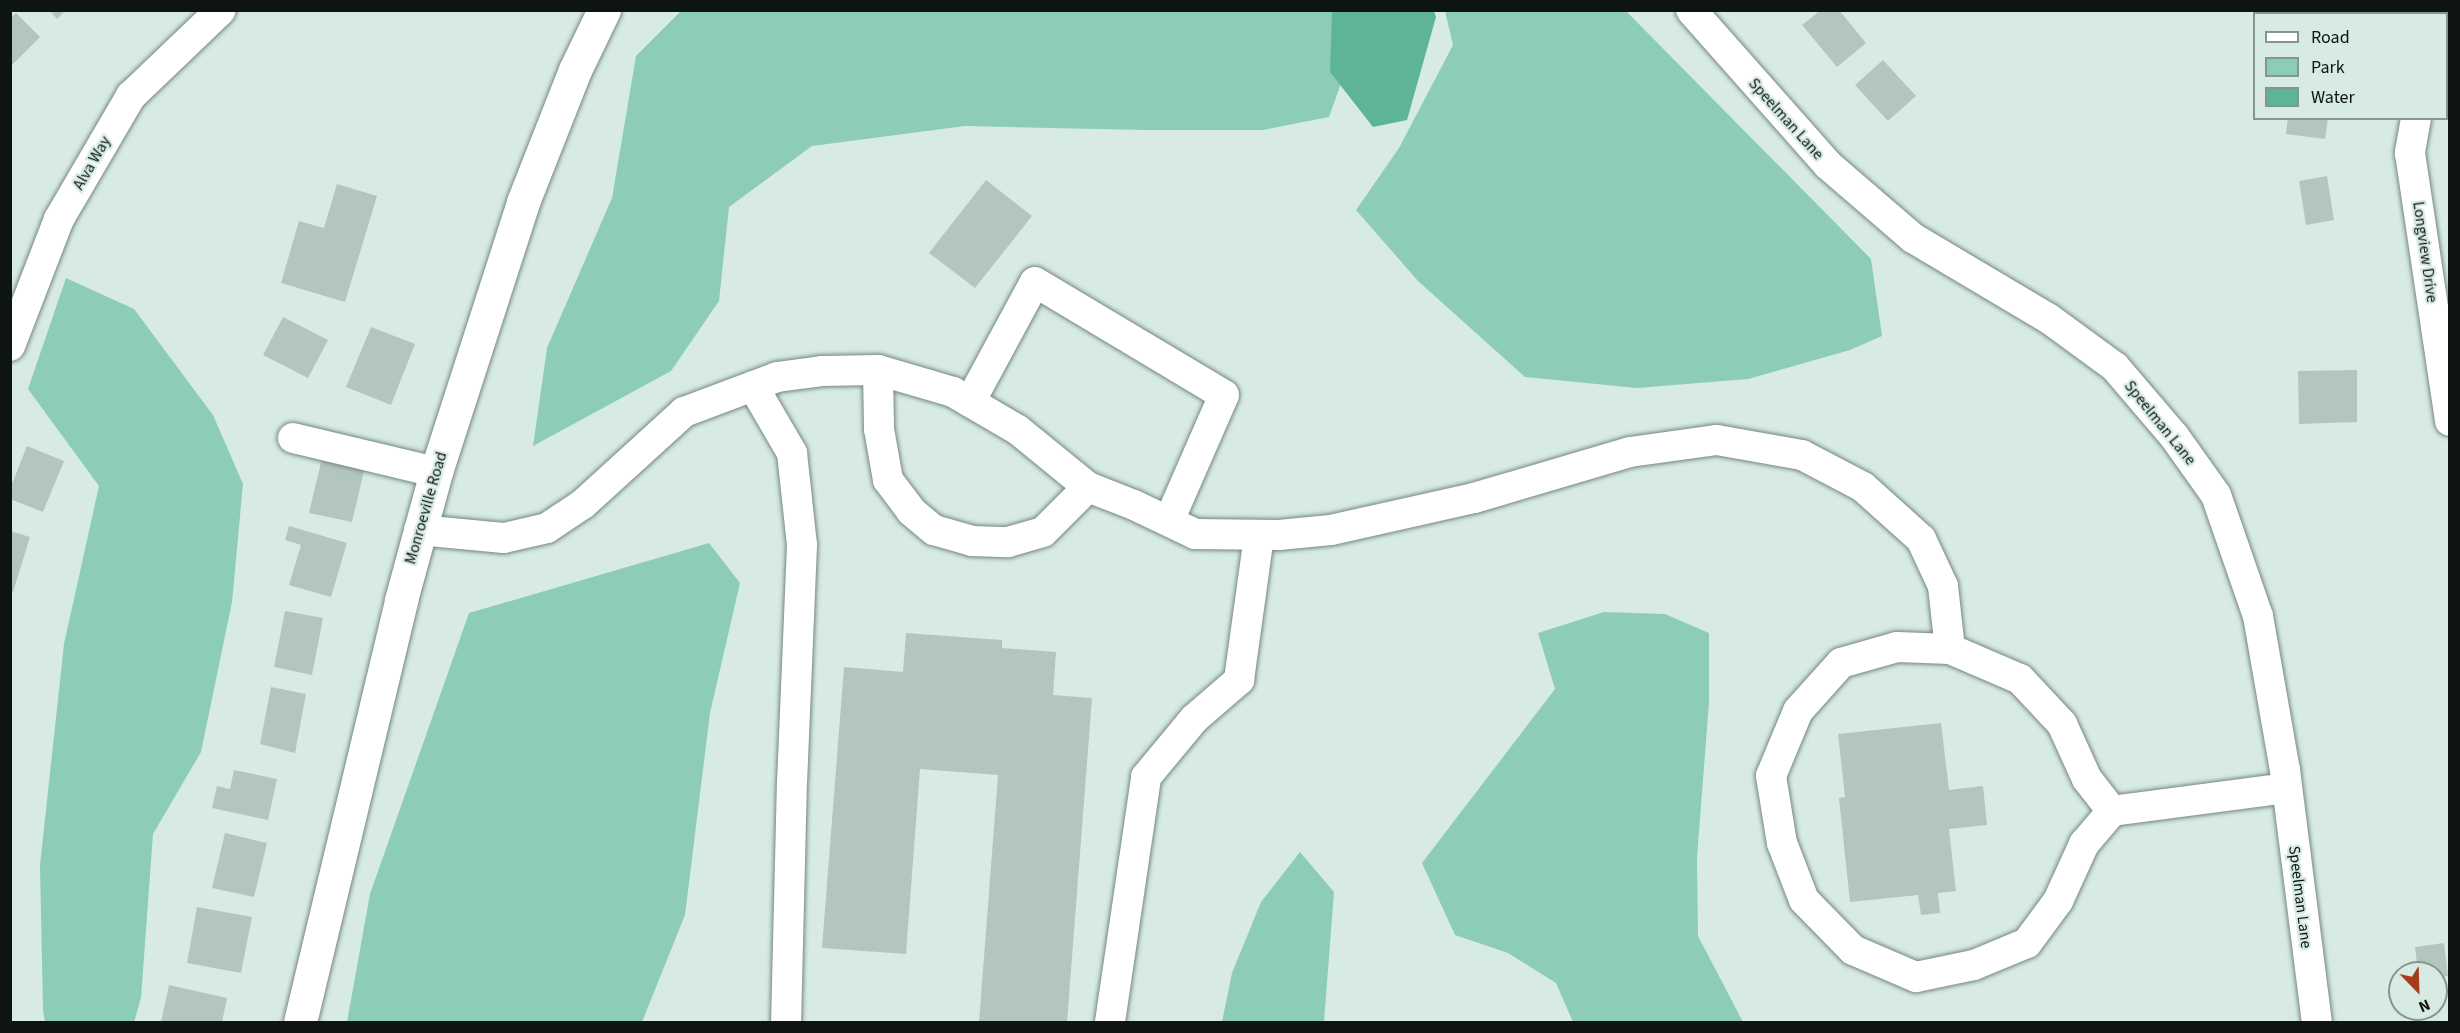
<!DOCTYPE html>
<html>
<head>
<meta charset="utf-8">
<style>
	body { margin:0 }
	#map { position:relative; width:2460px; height:1033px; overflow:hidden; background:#d7ebe3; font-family:"Source Sans 3",sans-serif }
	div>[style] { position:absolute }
	.green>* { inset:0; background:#8dcdb7 }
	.water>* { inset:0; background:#5eb499 }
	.building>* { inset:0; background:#b3c6be }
	.roads { filter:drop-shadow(0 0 2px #758780) drop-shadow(0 0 2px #758780) }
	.minor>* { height:30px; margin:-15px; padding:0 15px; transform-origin:15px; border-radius:15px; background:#fff }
	.major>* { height:33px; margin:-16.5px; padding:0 16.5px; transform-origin:16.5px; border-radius:16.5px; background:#fff }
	span { translate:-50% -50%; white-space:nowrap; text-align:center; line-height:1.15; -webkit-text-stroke:4.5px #d7ebe3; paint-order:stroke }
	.street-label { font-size:16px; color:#0e1412 }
	.frame { position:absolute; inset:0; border:12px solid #0e1412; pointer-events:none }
	.legend { position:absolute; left:2253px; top:12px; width:195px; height:108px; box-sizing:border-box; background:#d7ebe3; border:2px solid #87958f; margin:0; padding:8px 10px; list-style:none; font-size:18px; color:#0e1412 }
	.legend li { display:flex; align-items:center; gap:12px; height:30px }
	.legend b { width:30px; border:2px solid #87958f }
	.north { position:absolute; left:2388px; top:961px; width:60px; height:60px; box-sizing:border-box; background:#d7ebe3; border:2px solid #87958f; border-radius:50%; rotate:157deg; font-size:16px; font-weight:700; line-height:24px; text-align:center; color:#0e1412 }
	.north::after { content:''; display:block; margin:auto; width:21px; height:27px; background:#a53d1d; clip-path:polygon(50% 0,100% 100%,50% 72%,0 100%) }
</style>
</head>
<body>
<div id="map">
	<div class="green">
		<i style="clip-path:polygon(681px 11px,1367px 11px,1329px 117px,1263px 130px,1144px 130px,965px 126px,812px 146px,729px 207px,719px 301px,671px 371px,533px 446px,547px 348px,612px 198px,636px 56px)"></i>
		<i style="clip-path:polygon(1445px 11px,1626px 11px,1871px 259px,1882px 336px,1850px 350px,1748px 379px,1637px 388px,1525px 377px,1418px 281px,1356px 210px,1399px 148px,1453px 45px)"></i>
		<i style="clip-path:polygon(66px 278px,134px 309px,213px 415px,243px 484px,232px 602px,201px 752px,153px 834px,141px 998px,134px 1022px,45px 1022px,43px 1010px,40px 865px,64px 644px,99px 486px,28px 389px)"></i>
		<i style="clip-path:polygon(709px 543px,740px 583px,710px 713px,685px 915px,642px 1022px,347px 1022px,370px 894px,469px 613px)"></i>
		<i style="clip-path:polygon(1604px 612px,1665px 614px,1709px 633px,1709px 702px,1697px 857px,1698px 936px,1743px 1022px,1573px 1022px,1556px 983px,1508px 953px,1455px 935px,1422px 863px,1555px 689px,1538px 633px)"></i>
		<i style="clip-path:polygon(1300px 852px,1334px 892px,1324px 1022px,1222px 1022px,1232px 973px,1261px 902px)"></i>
	</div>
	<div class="water">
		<i style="clip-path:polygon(1332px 11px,1434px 11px,1436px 17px,1407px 120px,1373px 127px,1330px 72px)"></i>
	</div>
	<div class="building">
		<i style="clip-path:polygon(49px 10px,66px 10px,57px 19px)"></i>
		<i style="clip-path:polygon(1821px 10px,1839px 10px,1866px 43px,1837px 67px,1802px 25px)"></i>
		<i style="clip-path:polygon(2307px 10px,2357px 10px,2361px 14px,2305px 14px)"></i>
		<i style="clip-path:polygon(16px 13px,40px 37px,10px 67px,10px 18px)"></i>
		<i style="clip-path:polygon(1883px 60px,1916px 96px,1888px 121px,1855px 85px)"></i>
		<i style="clip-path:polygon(2288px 118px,2328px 118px,2325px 139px,2286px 134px)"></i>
		<i style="clip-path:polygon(2327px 176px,2334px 220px,2306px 225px,2299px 181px)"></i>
		<i style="clip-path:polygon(986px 180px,1032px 216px,975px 288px,929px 253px)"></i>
		<i style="clip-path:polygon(337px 184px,377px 196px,345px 302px,281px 283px,299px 221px,324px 228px)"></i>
		<i style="clip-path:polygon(283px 317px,328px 340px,308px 378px,263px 355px)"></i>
		<i style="clip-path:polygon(371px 327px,415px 344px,391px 405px,346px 387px)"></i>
		<i style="clip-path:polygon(2357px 370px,2357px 422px,2299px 424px,2298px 371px)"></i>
		<i style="clip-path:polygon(27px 446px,64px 461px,43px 512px,10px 499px,10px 489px)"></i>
		<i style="clip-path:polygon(322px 458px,365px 467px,352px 522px,309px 513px)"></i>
		<i style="clip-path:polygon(289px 526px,347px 543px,331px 597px,289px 585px,301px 545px,285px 540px)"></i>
		<i style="clip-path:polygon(10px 531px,30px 537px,13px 592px,10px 592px)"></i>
		<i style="clip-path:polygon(285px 611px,323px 618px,312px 675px,274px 667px)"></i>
		<i style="clip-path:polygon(906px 633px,1002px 640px,1002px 648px,1056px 652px,1053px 695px,1092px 698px,1067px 1022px,979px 1022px,998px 775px,920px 769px,906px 954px,822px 948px,844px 667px,903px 672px)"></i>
		<i style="clip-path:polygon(271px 687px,306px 694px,295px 753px,260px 744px)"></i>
		<i style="clip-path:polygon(1941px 723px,1949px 790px,1983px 786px,1987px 825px,1949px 829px,1956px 891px,1938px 893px,1940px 913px,1921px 915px,1918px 895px,1850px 902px,1839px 798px,1845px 797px,1838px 734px)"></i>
		<i style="clip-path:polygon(234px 770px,277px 779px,268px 820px,212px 808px,217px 786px,230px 789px)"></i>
		<i style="clip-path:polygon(225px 833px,267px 843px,254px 897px,212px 888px)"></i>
		<i style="clip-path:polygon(197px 907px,252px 917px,241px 973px,187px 963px)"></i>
		<i style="clip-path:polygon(2444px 943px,2448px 976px,2436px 978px,2436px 973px,2418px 973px,2415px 947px)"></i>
		<i style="clip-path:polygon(169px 985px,227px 998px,222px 1022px,161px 1022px)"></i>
	</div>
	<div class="roads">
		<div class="minor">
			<i style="left:1691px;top:10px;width:207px;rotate:48.5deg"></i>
			<i style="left:1828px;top:165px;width:112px;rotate:40.7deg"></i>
			<i style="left:1913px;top:238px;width:157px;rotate:30.7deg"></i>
			<i style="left:2048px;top:318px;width:83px;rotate:36.2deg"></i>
			<i style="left:2115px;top:367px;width:91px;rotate:49.5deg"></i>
			<i style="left:2174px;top:436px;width:72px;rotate:54.6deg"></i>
			<i style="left:2216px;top:495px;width:128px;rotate:70.9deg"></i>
			<i style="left:2258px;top:616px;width:156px;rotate:80.1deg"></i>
			<i style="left:2285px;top:770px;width:254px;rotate:82.8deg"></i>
			<i style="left:2446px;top:72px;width:4px;rotate:-14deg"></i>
			<i style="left:2416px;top:118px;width:36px;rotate:100deg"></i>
			<i style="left:2410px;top:153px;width:271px;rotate:81.5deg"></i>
			<i style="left:10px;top:346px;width:136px;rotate:-68.9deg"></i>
			<i style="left:59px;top:219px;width:143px;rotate:-59.7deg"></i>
			<i style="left:131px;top:96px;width:124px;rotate:-43.7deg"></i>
			<i style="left:878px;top:370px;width:59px;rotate:89deg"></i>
			<i style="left:879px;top:429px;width:52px;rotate:80deg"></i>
			<i style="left:888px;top:480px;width:39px;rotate:53deg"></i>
			<i style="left:911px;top:511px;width:30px;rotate:40deg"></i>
			<i style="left:934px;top:530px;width:40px;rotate:16deg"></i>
			<i style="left:972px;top:541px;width:36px;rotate:2deg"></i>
			<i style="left:1008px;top:542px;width:36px;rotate:-16deg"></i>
			<i style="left:1043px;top:532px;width:64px;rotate:-45deg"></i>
			<i style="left:753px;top:386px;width:78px;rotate:59.8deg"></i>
			<i style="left:792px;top:453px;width:93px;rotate:83.8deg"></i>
			<i style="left:802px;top:545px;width:235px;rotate:92.4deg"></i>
			<i style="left:792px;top:780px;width:242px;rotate:91.4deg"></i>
			<i style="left:970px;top:402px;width:136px;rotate:-61.6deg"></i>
			<i style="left:1035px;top:282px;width:220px;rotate:30.9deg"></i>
			<i style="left:1224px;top:395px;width:137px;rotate:113.6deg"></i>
			<i style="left:293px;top:438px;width:147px;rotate:13.4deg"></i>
			<i style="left:419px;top:530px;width:85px;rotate:5.4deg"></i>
			<i style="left:504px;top:538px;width:44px;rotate:-13.1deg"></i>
			<i style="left:547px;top:528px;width:43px;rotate:-33.7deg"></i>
			<i style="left:583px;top:504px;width:137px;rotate:-42.3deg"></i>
			<i style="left:684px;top:412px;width:99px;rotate:-20.6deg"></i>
			<i style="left:777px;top:377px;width:45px;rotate:-7.6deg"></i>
			<i style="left:822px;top:371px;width:56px;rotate:-1deg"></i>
			<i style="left:878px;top:370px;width:78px;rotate:16.3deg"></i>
			<i style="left:953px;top:392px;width:75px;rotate:30.3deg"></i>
			<i style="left:1018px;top:430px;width:90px;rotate:39.2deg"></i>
			<i style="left:1088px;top:487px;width:49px;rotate:21.4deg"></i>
			<i style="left:1134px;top:505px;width:68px;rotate:25.4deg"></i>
			<i style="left:1195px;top:534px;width:84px;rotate:0.7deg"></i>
			<i style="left:1279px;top:535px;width:52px;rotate:-5.5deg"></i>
			<i style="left:1331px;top:530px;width:147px;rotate:-12.6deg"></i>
			<i style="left:1474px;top:498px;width:163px;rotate:-16.4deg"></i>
			<i style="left:1630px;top:452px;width:88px;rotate:-7.9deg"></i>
			<i style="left:1717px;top:440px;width:86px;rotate:10deg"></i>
			<i style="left:1802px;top:455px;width:69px;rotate:27.7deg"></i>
			<i style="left:1863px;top:487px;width:78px;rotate:41.9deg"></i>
			<i style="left:1921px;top:539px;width:52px;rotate:64.9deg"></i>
			<i style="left:1943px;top:586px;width:63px;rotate:83.7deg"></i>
			<i style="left:1950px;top:649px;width:76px;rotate:23.2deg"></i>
			<i style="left:2020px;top:679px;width:62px;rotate:47deg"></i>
			<i style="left:2062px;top:724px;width:60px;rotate:65.6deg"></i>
			<i style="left:2087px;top:779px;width:41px;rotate:52deg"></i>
			<i style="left:2112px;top:811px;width:176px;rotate:-7.5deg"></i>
			<i style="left:1950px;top:649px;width:53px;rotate:-177.8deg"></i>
			<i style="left:1897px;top:647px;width:58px;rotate:164.1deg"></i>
			<i style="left:1841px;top:663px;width:64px;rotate:131.9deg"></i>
			<i style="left:1798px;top:711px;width:70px;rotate:112.6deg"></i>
			<i style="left:1771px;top:776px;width:68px;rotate:80.7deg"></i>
			<i style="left:1782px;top:843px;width:61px;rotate:68.9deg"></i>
			<i style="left:1804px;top:900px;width:70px;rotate:45.6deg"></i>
			<i style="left:1853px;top:950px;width:69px;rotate:23.2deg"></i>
			<i style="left:1916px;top:977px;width:59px;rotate:-11.7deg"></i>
			<i style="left:1974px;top:965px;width:57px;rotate:-22.5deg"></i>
			<i style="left:2027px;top:943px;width:52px;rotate:-53.6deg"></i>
			<i style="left:2058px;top:901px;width:63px;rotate:-65.5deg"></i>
			<i style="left:2084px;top:844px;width:43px;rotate:-49.7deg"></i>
			<i style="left:1110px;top:1022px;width:248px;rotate:-81.6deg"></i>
			<i style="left:1146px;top:777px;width:75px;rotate:-50.4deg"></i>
			<i style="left:1194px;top:719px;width:60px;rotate:-40.9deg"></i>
			<i style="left:1239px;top:680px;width:146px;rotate:-82.1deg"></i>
		</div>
		<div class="major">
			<i style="left:300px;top:1022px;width:434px;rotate:-76.5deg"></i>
			<i style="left:401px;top:600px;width:133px;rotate:-74.7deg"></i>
			<i style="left:436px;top:472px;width:284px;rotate:-72.1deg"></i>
			<i style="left:523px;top:202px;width:142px;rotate:-68.5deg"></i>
			<i style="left:575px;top:70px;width:67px;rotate:-64.2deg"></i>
		</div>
	</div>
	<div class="street-label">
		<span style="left:1786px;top:119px;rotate:48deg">Speelman Lane</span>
		<span style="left:92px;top:163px;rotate:-60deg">Alva Way</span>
		<span style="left:2425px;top:252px;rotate:82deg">Longview Drive</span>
		<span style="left:2160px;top:423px;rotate:51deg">Speelman Lane</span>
		<span style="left:426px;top:508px;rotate:-74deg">Monroeville Road</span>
		<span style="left:2300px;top:897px;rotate:83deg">Speelman Lane</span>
	</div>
	<div class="frame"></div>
	<ul class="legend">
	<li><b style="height:8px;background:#fff"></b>Road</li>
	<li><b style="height:16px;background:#8dcdb7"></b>Park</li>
	<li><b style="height:16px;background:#5eb499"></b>Water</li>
	</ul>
	<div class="north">N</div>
</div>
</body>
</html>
